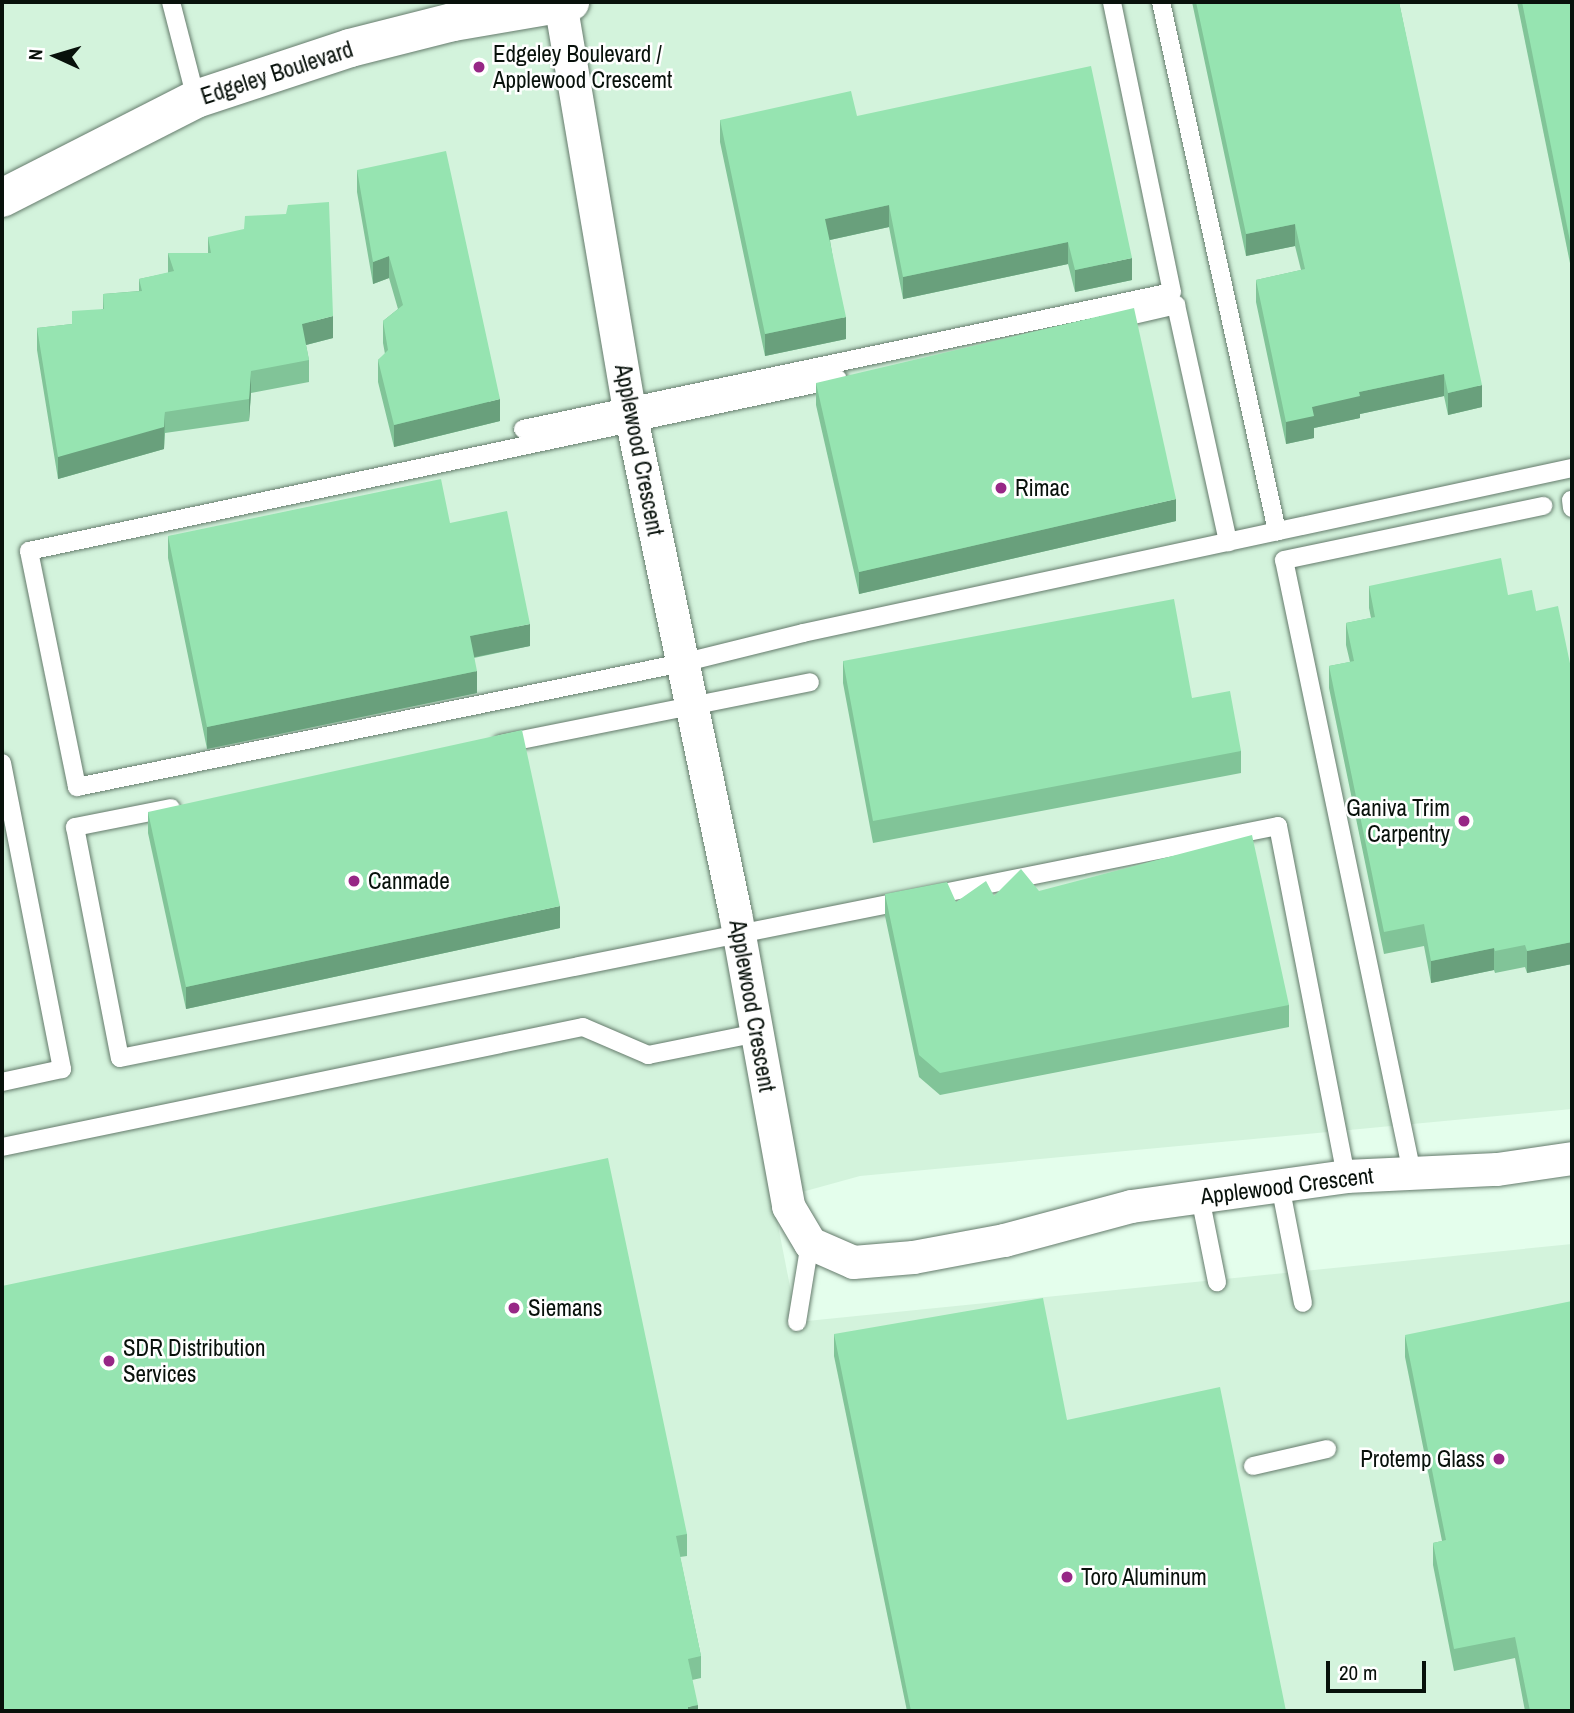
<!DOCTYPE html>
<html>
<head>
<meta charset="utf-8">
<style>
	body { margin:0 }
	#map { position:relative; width:1574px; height:1713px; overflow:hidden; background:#e4feec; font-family:"Archivo Narrow",sans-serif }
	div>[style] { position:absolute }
	.built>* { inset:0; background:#d3f3dc }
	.roads { filter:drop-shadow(0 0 2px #657b6c) drop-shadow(0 0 2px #657b6c) }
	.service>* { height:18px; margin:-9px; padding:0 9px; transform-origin:9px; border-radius:9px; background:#fff }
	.minor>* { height:33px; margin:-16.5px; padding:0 16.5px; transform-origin:16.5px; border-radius:16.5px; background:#fff }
	.tertiary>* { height:38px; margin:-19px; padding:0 19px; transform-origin:19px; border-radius:19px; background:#fff }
	.wall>* { inset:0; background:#81c498 }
	.shaded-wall>* { inset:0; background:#69a07c }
	.building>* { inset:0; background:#96e4b1 }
	.dots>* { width:19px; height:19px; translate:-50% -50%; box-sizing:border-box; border:4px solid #fff; border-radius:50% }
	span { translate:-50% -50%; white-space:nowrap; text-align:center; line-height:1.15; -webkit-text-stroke:5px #fff; paint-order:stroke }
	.poi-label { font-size:23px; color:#08110b }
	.left { translate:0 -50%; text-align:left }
	.right { translate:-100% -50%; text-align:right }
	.street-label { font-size:23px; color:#08110b }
	.frame { position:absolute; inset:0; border:4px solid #08110b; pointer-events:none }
	.north { position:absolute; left:21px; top:21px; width:70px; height:70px; -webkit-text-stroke:5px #fff; paint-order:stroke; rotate:274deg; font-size:19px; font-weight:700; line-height:28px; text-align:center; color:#08110b }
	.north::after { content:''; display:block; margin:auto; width:24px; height:32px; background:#08110b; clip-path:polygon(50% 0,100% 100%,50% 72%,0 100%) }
	.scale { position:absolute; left:1326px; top:1661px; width:100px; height:32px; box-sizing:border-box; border:4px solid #08110b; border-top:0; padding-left:9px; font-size:21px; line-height:24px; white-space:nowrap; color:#08110b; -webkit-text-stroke:5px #fff; paint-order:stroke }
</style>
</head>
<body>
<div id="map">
	<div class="built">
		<i style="clip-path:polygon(2px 2px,1572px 2px,1572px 1109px,860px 1176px,773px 1200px,797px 1322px,1572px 1244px,1572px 1711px,2px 1711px)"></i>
	</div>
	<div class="roads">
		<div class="service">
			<i style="left:171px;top:2px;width:100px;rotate:75.5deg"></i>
			<i style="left:1161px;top:2px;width:542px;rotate:77.63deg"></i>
			<i style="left:1112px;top:320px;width:66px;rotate:-13.2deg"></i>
			<i style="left:1176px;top:305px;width:243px;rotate:77.6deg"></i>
			<i style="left:838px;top:379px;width:827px;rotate:168deg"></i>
			<i style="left:29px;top:551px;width:241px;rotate:78.5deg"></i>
			<i style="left:77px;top:787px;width:618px;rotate:-11.58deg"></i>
			<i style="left:682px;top:663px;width:125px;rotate:-13.9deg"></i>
			<i style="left:803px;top:633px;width:787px;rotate:-12.11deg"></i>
			<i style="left:523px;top:429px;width:663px;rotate:-11.92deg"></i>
			<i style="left:1172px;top:292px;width:296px;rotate:-101.7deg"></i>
			<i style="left:1571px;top:500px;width:8px;rotate:83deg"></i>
			<i style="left:501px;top:744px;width:315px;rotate:-11.3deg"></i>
			<i style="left:2px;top:763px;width:312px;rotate:78.9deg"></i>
			<i style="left:62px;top:1069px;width:61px;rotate:167.8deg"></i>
			<i style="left:171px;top:808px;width:98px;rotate:168.8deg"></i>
			<i style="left:75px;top:827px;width:235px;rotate:79deg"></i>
			<i style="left:120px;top:1058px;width:1181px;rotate:-11.33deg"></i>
			<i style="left:1278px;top:826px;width:357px;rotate:79deg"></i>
			<i style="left:2px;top:1147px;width:593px;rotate:-11.67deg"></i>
			<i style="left:583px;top:1027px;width:71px;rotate:23.3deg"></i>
			<i style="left:648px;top:1055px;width:111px;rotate:-11.4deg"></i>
			<i style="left:1412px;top:1173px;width:626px;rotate:-101.79deg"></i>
			<i style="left:1284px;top:560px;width:265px;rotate:-11.8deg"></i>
			<i style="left:1280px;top:1185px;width:120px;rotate:79deg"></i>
			<i style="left:1200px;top:1197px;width:87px;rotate:78.7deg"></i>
			<i style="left:797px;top:1322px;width:80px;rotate:-80.7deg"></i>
			<i style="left:1253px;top:1466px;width:76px;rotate:-12.9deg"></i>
		</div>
		<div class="minor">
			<i style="left:560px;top:2px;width:412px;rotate:80.4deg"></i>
			<i style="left:629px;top:408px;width:516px;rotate:78.15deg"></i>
			<i style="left:735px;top:913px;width:298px;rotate:79.7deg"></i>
			<i style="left:788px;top:1206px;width:43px;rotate:59.3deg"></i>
			<i style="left:810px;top:1243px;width:47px;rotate:23.8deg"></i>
			<i style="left:853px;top:1262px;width:60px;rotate:-4.8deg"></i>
			<i style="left:913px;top:1257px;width:93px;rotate:-10.6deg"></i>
			<i style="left:1004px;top:1240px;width:131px;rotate:-15deg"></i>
			<i style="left:1131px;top:1206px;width:217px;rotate:-7.9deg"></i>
			<i style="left:1346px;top:1176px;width:151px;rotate:-2.7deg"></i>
			<i style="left:1497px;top:1169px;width:76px;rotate:-8.3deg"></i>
		</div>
		<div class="tertiary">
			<i style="left:2px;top:198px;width:218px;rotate:-27deg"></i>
			<i style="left:196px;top:99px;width:162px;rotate:-18.3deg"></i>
			<i style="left:350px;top:48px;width:106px;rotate:-14.2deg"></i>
			<i style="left:453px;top:22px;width:119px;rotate:-9.7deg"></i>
		</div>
	</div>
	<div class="wall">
		<i style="clip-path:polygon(1192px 2px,1399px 2px,1482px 407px,1448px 415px,1444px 396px,1360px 414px,1360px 418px,1314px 428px,1314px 438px,1286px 444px,1256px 302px,1256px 280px,1301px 270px,1295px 246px,1246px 256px)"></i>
		<i style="clip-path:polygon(1517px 2px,1572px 2px,1572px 273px)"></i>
		<i style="clip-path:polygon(857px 116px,1132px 280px,1075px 292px,1068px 264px,903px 299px,889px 227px,830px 240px,846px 339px,765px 356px,720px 142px,720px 120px)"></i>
		<i style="clip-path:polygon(357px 170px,500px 421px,394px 447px,378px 382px,378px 360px,385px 354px,383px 343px,383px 321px,398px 309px,389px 278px,373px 284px,357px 192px)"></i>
		<i style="clip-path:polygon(208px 237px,333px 338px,306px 345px,309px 360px,309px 382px,251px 393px,249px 421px,165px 433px,164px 449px,58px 479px,37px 350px,37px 328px,72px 324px,103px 309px,103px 294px,139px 291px,139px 279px,168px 273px,168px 253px,208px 253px)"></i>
		<i style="clip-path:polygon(816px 383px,1176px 521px,859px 594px,816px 405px)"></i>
		<i style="clip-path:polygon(450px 523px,530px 646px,474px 658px,477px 693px,207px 749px,168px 558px,168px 536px)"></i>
		<i style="clip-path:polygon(1369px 586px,1508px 595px,1536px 611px,1572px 673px,1572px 964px,1527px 973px,1525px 967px,1495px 973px,1494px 970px,1431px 983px,1424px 946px,1384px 954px,1329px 688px,1329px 666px,1350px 662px,1346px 645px,1346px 623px,1371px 618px,1369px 608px)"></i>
		<i style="clip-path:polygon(843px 661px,1192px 698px,1241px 751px,1241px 773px,873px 843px,843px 683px)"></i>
		<i style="clip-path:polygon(148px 812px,560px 928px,186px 1009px,148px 833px)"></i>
		<i style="clip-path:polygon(1039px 891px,1289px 1005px,1289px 1027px,940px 1095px,919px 1077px,885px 916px,885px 894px,956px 902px)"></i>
		<i style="clip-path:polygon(2px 1286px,687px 1534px,687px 1556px,680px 1557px,701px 1656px,701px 1678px,692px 1680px,698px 1711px)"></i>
		<i style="clip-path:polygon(834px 1334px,1067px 1420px,1286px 1711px,907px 1711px,834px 1356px)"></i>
		<i style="clip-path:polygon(1405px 1335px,1572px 1711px,1525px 1711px,1515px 1658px,1454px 1671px,1433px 1565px,1433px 1543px,1442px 1541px,1405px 1357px)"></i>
	</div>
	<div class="shaded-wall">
		<i style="clip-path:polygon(889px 205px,889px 227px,825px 241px,825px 219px)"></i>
		<i style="clip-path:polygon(1295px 224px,1295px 246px,1246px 256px,1246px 234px)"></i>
		<i style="clip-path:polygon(1068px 242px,1068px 264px,903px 299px,903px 277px)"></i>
		<i style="clip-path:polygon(389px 256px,389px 278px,373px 284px,373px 262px)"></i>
		<i style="clip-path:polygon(1132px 258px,1132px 280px,1075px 292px,1075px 270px)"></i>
		<i style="clip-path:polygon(333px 316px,333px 338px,302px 346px,302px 324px)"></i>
		<i style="clip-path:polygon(846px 317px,846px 339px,765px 356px,765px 334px)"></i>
		<i style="clip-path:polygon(251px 371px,251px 393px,249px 421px,249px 399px)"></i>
		<i style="clip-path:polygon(1444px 374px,1444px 396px,1360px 414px,1360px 418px,1314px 428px,1314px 438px,1286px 444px,1286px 422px,1312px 407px,1359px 392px)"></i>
		<i style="clip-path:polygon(1482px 385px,1482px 407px,1448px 415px,1448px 393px)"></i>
		<i style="clip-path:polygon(500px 399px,500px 421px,394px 447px,394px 425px)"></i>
		<i style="clip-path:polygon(165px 412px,164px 449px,58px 479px,58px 457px)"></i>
		<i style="clip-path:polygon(1176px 499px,1176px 521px,859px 594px,859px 572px)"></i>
		<i style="clip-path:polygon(530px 624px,530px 646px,470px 658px,470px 636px)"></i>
		<i style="clip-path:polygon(477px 671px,477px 693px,207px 749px,207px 727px)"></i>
		<i style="clip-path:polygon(560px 906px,560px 928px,186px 1009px,186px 987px)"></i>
		<i style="clip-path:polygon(1572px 942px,1572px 964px,1527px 973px,1527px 951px)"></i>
		<i style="clip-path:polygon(1494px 948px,1494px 970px,1431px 983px,1431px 961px)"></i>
		<i style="clip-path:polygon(698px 1705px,698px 1711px,688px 1711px,688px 1707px)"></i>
	</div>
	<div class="building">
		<i style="clip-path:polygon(1196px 2px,1399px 2px,1482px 385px,1448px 393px,1444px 374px,1359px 392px,1360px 396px,1312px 407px,1314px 416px,1286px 422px,1256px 280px,1305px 269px,1295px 224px,1246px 234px)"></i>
		<i style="clip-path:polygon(1522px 2px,1572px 2px,1572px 251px)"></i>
		<i style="clip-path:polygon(1091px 66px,1132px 258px,1075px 270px,1068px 242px,903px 277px,889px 205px,825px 219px,846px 317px,765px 334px,720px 120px,851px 91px,857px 116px)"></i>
		<i style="clip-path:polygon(446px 151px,500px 399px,394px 425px,378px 360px,388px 350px,383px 321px,403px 305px,389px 256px,373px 262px,357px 170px)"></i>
		<i style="clip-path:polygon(329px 202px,333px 316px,302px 324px,309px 360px,251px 371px,249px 399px,165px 412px,164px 427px,58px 457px,37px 328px,72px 324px,72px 311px,104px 309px,103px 294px,142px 291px,139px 279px,174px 271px,168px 253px,211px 253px,208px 237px,244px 229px,245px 216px,286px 214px,288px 205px)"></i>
		<i style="clip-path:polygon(1134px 308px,1176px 499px,859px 572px,816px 383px)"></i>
		<i style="clip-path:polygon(441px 479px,450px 523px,507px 511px,530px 624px,470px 636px,477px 671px,207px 727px,168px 536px)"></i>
		<i style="clip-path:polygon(1501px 558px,1508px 595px,1532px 590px,1536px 611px,1558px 606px,1572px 673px,1572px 942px,1527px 951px,1525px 945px,1495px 951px,1494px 948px,1431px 961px,1424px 924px,1384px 932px,1329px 666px,1354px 661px,1346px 623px,1375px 617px,1369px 586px)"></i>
		<i style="clip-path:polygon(1174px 599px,1192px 698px,1230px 691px,1241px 751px,873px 821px,843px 661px)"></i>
		<i style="clip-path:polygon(522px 730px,560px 906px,186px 987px,148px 812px)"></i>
		<i style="clip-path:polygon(1252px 835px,1289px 1005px,940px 1073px,919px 1055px,885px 894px,947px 882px,956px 902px,986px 881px,994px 896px,1021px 869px,1039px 891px)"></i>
		<i style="clip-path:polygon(608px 1158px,687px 1534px,676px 1536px,701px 1656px,688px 1659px,698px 1705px,688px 1707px,688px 1711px,2px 1711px,2px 1286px)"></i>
		<i style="clip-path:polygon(1043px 1298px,1067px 1420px,1220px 1387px,1286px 1711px,911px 1711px,834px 1334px)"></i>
		<i style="clip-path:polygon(1572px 1301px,1572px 1711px,1530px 1711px,1515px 1637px,1454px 1649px,1433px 1543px,1446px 1540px,1405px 1335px)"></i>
	</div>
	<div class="dots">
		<i style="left:479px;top:67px;background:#972786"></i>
		<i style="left:1001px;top:488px;background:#972786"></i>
		<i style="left:1464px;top:821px;background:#972786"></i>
		<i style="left:354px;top:881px;background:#972786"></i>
		<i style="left:514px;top:1308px;background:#972786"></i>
		<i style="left:109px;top:1361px;background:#972786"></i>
		<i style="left:1499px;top:1459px;background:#972786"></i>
		<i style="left:1067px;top:1577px;background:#972786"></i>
	</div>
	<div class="poi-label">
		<span class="left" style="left:493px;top:67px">Edgeley Boulevard /<br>Applewood Crescemt</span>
		<span class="left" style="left:1015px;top:488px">Rimac</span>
		<span class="right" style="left:1450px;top:821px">Ganiva Trim<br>Carpentry</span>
		<span class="left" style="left:368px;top:881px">Canmade</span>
		<span class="left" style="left:528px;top:1308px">Siemans</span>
		<span class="left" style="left:123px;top:1361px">SDR Distribution<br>Services</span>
		<span class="right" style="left:1485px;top:1459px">Protemp Glass</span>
		<span class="left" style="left:1081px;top:1577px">Toro Aluminum</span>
	</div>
	<div class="street-label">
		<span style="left:277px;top:73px;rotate:-18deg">Edgeley Boulevard</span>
		<span style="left:639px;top:450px;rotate:79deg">Applewood Crescent</span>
		<span style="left:752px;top:1006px;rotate:80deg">Applewood Crescent</span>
		<span style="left:1287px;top:1186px;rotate:-7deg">Applewood Crescent</span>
	</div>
	<div class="frame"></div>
	<div class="north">N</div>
	<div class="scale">20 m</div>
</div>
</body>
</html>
